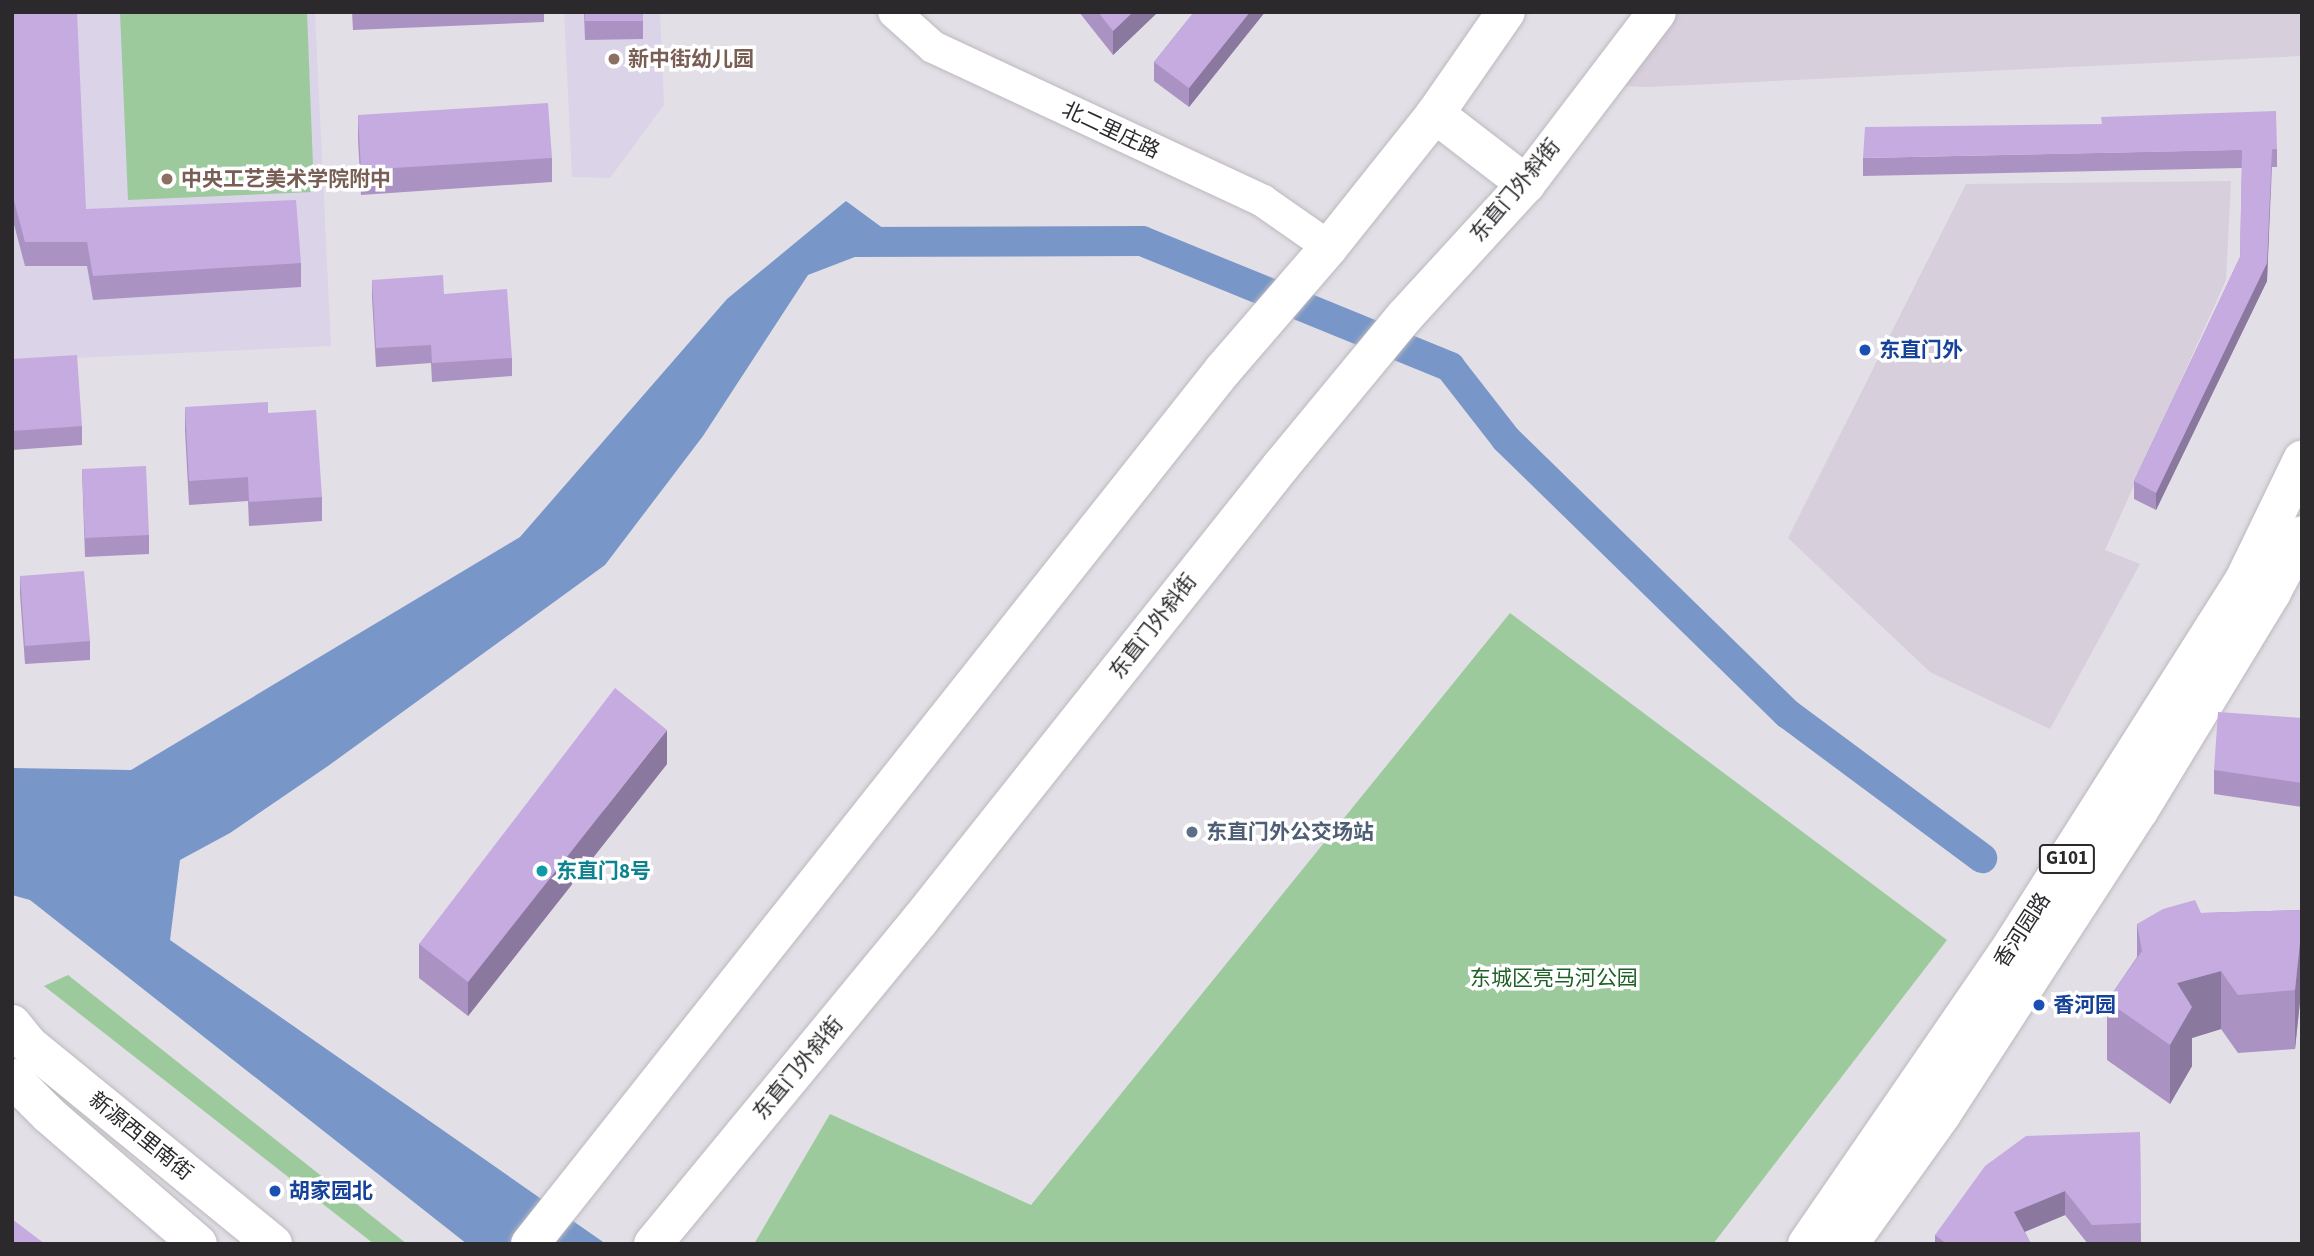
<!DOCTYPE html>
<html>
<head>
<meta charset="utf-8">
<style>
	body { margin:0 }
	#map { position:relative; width:2314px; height:1256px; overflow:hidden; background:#e3dfe6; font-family:"Source Sans 3","Noto Sans SC",sans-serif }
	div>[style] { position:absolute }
	.built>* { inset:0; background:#d7cfdc }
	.education>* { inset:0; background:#dbd3e8 }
	.green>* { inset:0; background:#9cca9d }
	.water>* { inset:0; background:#7897c8 }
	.canal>* { height:30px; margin:-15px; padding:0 15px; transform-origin:15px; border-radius:15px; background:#7897c8 }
	.roads { filter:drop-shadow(0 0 2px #bcb8be) drop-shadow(0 0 2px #bcb8be) }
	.minor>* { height:32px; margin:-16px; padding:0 16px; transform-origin:16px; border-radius:16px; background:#fff }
	.major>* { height:38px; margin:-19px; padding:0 19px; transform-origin:19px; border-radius:19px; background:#fff }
	.highway>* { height:38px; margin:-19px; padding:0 19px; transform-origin:19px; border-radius:19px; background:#fff }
	.wall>* { inset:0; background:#aa93c2 }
	.shaded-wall>* { inset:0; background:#8b789e }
	.building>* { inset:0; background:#c6abe1 }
	.dots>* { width:19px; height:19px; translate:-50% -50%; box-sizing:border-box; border:4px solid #fff; border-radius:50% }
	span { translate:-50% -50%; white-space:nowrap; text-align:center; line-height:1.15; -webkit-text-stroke:7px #fff; paint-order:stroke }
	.shield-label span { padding:2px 5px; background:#fff; border:2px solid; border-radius:5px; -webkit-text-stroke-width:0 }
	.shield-label { font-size:19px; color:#2b292c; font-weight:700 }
	.education-label { font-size:21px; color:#785e54; font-weight:700 }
	.left { translate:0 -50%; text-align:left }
	.street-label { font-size:21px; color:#2b292c }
	.transit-label { font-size:21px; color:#164399; font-weight:700 }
	.service-label { font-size:21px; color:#4e5e75; font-weight:700 }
	.culture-label { font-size:21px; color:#0d838f; font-weight:700 }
	.park-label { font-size:21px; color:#1f6026 }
	.frame { position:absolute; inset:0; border:14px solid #2b292c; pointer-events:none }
</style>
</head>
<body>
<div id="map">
	<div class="built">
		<i style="clip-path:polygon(1657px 12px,2302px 12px,2302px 56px,1648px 87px,1599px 85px)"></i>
		<i style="clip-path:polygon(2231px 181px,2226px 280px,2105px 550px,2140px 564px,2050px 729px,1930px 672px,1788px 538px,1966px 184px)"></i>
	</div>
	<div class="education">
		<i style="clip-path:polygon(12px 12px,315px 12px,331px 346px,12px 361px)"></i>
		<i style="clip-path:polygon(564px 12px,660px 12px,664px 105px,610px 178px,572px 177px)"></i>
	</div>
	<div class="green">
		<i style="clip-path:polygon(120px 12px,307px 12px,314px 192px,128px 200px)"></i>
		<i style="clip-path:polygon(1510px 613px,1947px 940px,1713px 1244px,754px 1244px,830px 1114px,1031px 1205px)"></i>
		<i style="clip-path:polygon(68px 975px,407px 1244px,374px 1244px,44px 986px)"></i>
	</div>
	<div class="water">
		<i style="clip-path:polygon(846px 201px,899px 240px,808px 275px,703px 436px,605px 565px,328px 766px,230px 833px,180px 860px,170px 940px,606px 1244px,467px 1244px,30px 900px,12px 895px,12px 768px,131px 770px,520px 537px,727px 299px)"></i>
	</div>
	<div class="canal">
		<i style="left:854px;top:242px;width:288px;rotate:-0.2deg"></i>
		<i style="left:1142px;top:241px;width:333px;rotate:22.2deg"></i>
		<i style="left:1450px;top:367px;width:91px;rotate:52.1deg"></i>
		<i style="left:1506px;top:439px;width:394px;rotate:44.3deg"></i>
		<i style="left:1788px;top:714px;width:242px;rotate:36.6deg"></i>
	</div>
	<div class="roads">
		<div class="minor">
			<i style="left:894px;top:12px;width:52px;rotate:41.9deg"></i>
			<i style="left:933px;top:47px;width:364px;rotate:25deg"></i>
			<i style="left:1263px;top:201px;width:80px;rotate:34.9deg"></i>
		</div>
		<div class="major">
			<i style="left:1435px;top:114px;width:115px;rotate:37.6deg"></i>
			<i style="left:12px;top:1024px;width:27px;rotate:51deg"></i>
			<i style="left:29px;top:1045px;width:315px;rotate:39.2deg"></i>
			<i style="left:12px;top:1078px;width:52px;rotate:45deg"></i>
			<i style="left:49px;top:1115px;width:197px;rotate:40.9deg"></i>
			<i style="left:530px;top:1244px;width:1115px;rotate:-51.59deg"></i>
			<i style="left:1223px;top:370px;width:162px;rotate:-49.2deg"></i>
			<i style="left:1329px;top:247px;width:170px;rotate:-51.4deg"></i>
			<i style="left:1435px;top:114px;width:124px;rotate:-55.2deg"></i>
			<i style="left:653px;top:1244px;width:420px;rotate:-50.5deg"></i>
			<i style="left:920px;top:920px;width:580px;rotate:-51.51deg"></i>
			<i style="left:1281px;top:466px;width:196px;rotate:-50.4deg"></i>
			<i style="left:1406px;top:315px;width:178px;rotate:-47.5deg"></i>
			<i style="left:1526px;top:184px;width:216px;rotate:-52.7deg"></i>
		</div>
		<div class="highway">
			<i style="left:1807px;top:1244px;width:364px;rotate:-55.5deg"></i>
			<i style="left:2013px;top:944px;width:429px;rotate:-57.6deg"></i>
			<i style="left:2243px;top:582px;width:136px;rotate:-64.2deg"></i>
			<i style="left:1849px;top:1244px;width:160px;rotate:-54.4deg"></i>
			<i style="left:1942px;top:1114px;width:361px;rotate:-57deg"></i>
			<i style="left:2139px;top:811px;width:256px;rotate:-58.7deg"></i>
			<i style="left:2272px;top:592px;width:64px;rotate:-62.2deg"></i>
		</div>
	</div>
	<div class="wall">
		<i style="clip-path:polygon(12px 12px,86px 209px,301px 263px,301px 287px,93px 300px,87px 266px,25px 266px,12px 217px)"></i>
		<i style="clip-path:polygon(352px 12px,544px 12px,544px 22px,353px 30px)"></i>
		<i style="clip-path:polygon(584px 12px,643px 12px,643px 39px,585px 40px)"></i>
		<i style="clip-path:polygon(1079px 12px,1158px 12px,1113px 55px)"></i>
		<i style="clip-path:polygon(1194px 12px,1265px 12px,1189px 107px,1154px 81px,1154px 62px)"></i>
		<i style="clip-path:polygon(358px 115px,552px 158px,552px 182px,361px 195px,358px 139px)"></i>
		<i style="clip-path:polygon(2277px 149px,2277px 167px,2272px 167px,2267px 281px,2156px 510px,2134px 499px,2134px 481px,2240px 257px,2242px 168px,1863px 176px,1863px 158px)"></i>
		<i style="clip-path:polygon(372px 280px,444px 294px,512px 358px,512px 376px,432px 382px,431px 363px,376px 367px,372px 298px)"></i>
		<i style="clip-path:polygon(12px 359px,82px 426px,82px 445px,12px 450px)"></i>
		<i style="clip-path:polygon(185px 407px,268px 413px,322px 497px,322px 521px,249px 526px,248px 501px,189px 505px,185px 431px)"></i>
		<i style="clip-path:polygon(82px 469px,149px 535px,149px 554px,85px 557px)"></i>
		<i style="clip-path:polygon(20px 576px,90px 641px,90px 660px,25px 664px,20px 594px)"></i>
		<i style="clip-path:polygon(2302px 718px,2302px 807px,2214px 794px,2214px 770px)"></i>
		<i style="clip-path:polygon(667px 764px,468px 1016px,419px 978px,419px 944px)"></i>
		<i style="clip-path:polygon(2302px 813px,2302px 846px,2300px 846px,2300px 822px)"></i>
		<i style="clip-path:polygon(2302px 910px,2302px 982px,2295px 1049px,2238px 1053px,2221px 1029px,2192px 1038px,2192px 1066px,2170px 1104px,2107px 1060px,2107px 1001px,2137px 957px,2137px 924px,2201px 913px)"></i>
		<i style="clip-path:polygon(2140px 1132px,2141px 1244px,2088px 1244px,2065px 1215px,2025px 1232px,2031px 1244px,1935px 1244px,1935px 1235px)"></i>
	</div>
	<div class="shaded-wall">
		<i style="clip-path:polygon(1133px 12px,1158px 12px,1113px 55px,1113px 31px)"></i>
		<i style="clip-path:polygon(1250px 12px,1265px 12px,1189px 107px,1189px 88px)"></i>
		<i style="clip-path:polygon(2272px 149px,2267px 281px,2156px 510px,2156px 493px,2267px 263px)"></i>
		<i style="clip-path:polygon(667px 730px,667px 764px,468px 1016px,468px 982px)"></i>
		<i style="clip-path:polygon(2302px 923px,2302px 982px,2295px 1049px,2295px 990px)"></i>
		<i style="clip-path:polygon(2221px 971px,2221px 1029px,2192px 1038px,2192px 1066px,2170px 1104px,2170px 1045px,2177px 983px)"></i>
		<i style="clip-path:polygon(2065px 1191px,2065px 1215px,2014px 1236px,2014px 1212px)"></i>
	</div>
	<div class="building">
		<i style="clip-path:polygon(12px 12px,77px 12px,86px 209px,296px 200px,301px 263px,93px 276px,87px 242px,25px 242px,12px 193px)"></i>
		<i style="clip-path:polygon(585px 12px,643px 12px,643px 21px,585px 21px)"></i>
		<i style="clip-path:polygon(1098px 12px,1133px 12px,1113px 31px)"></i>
		<i style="clip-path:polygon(1194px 12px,1250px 12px,1189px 88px,1154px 62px)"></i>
		<i style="clip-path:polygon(548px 103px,552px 158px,361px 170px,358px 115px)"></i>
		<i style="clip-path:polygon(2276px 111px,2277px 149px,2272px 149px,2267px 263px,2156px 493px,2134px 481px,2240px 257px,2242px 150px,1863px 158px,1865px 127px,2102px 124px,2101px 117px)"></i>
		<i style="clip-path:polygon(443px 275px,444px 294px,507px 289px,512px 358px,432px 363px,431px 345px,376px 348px,372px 280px)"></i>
		<i style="clip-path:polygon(77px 355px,82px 426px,12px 431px,12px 359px)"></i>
		<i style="clip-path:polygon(268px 402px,268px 413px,316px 410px,322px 497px,249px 502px,248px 477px,189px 481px,185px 407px)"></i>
		<i style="clip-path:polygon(146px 466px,149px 535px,85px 538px,82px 469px)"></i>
		<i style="clip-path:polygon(84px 571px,90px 641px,25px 646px,20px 576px)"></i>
		<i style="clip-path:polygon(615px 688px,667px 730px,468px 982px,419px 944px)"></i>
		<i style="clip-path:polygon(2218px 712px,2302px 718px,2302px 783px,2214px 770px)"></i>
		<i style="clip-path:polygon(2195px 900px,2201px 913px,2302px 910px,2302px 923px,2295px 990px,2238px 995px,2221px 971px,2177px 983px,2192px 1007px,2170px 1045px,2107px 1001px,2142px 951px,2137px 924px,2163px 909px)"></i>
		<i style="clip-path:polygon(2140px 1132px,2141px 1223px,2092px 1225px,2065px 1191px,2014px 1212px,2031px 1244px,1947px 1244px,1935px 1235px,1985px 1166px,2026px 1136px)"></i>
		<i style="clip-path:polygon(12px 1219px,45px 1244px,12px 1244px)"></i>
	</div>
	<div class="dots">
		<i style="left:614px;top:59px;background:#8d6e63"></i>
		<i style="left:167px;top:179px;background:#8d6e63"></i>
		<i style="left:1865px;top:350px;background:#1a4fb4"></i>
		<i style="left:1192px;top:832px;background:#5c6f8a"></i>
		<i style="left:542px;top:871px;background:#0f9aa8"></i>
		<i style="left:2039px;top:1005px;background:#1a4fb4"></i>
		<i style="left:275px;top:1191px;background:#1a4fb4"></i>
	</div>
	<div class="shield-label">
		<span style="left:2067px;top:859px">G101</span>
	</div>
	<div class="education-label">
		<span class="left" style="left:628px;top:59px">新中街幼儿园</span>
		<span class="left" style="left:181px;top:179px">中央工艺美术学院附中</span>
	</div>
	<div class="street-label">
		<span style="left:1111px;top:130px;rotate:25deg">北二里庄路</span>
		<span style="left:1515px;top:190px;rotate:-50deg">东直门外斜街</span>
		<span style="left:1153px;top:626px;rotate:-52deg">东直门外斜街</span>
		<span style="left:2022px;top:930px;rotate:-57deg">香河园路</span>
		<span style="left:798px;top:1068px;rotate:-50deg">东直门外斜街</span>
		<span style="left:141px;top:1136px;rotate:39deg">新源西里南街</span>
	</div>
	<div class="transit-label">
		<span class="left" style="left:1879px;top:350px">东直门外</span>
		<span class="left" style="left:2053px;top:1005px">香河园</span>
		<span class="left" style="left:289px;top:1191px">胡家园北</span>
	</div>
	<div class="service-label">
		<span class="left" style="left:1206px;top:832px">东直门外公交场站</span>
	</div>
	<div class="culture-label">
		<span class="left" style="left:556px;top:871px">东直门8号</span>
	</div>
	<div class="park-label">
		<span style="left:1554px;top:978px">东城区亮马河公园</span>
	</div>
	<div class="frame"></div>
</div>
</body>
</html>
